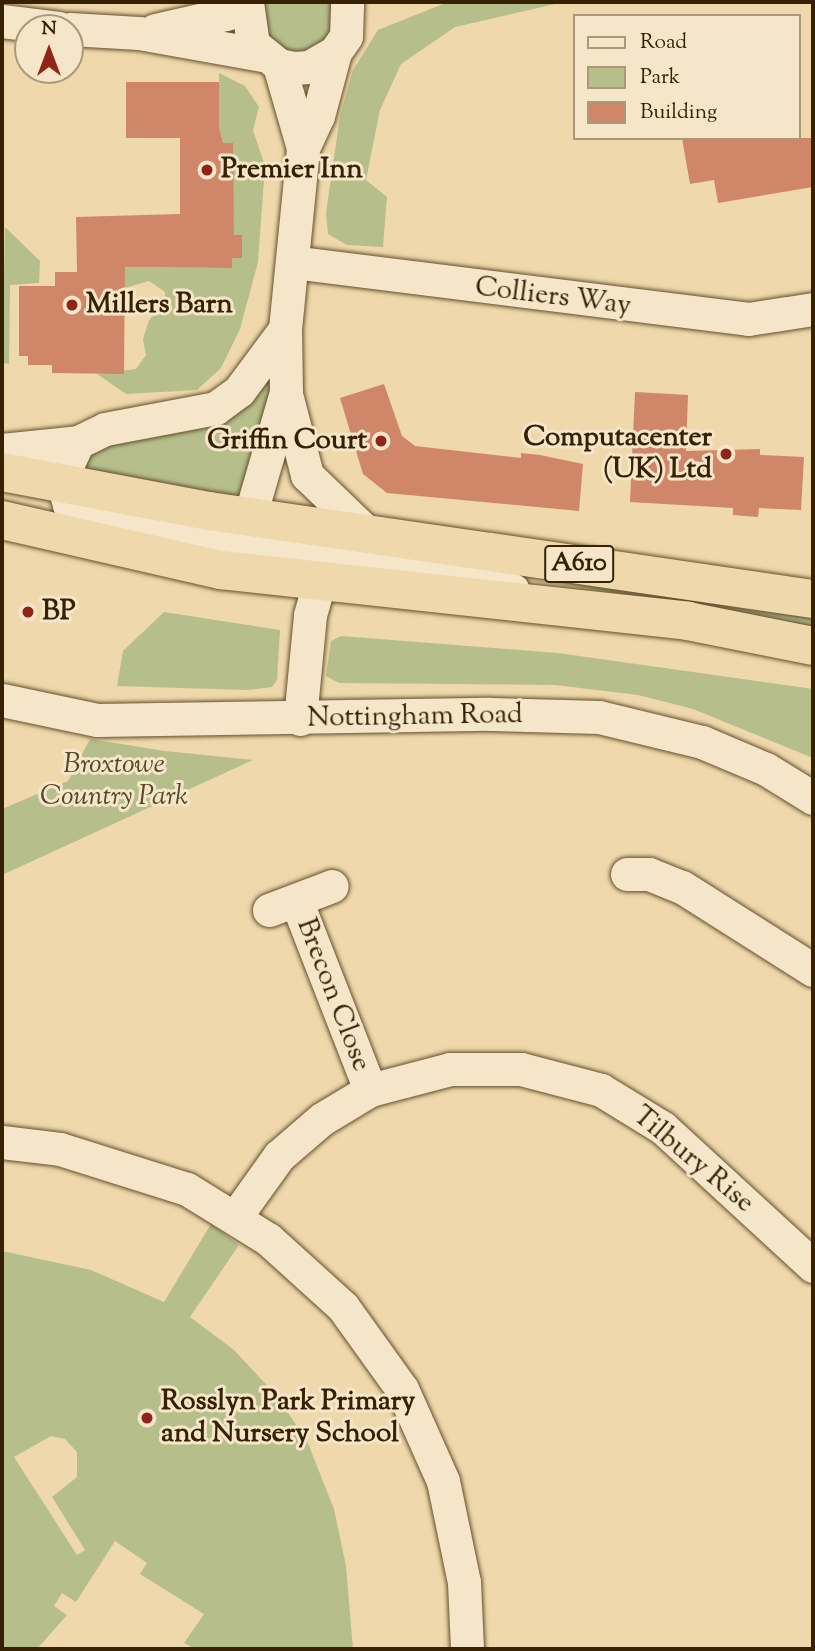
<!DOCTYPE html>
<html>
<head>
<meta charset="utf-8">
<style>
	body { margin:0 }
	#map { position:relative; width:815px; height:1651px; overflow:hidden; background:#efd8ac; font-family:"Sorts Mill Goudy",serif }
	div>[style] { position:absolute }
	.green>* { inset:0; background:#b6bf8c }
	.building>* { inset:0; background:#cf8669 }
	.roads { filter:drop-shadow(0 0 2px #64502d) drop-shadow(0 0 2px #64502d) }
	.minor>* { height:33px; margin:-16.5px; padding:0 16.5px; transform-origin:16.5px; border-radius:16.5px; background:#f5e6c9 }
	.highway>* { height:38px; margin:-19px; padding:0 19px; transform-origin:19px; border-radius:19px; background:#efd8ac }
	.dots>* { width:19px; height:19px; translate:-50% -50%; box-sizing:border-box; border:4px solid #f5e6c9; border-radius:50% }
	span { translate:-50% -50%; white-space:nowrap; text-align:center; line-height:1.15; -webkit-text-stroke:6px #f5e6c9; paint-order:stroke }
	.shield-label span { padding:2px 5px; background:#f5e6c9; border:2px solid; border-radius:5px; -webkit-text-stroke-width:0 }
	.shield-label { font-size:26px; color:#362203; font-weight:700 }
	.poi-label { font-size:28px; color:#362203; font-weight:700 }
	.left { translate:0 -50%; text-align:left }
	.right { translate:-100% -50%; text-align:right }
	.street-label { font-size:28px; color:#362203 }
	.park-label { font-size:28px; color:#564925; font-style:italic }
	.frame { position:absolute; inset:0; border:4px solid #362203; pointer-events:none }
	.legend { position:absolute; left:573px; top:14px; width:228px; height:126px; box-sizing:border-box; background:#f5e6c9; border:2px solid #a9987a; margin:0; padding:9px 12px; list-style:none; font-size:21px; color:#362203 }
	.legend li { display:flex; align-items:center; gap:14px; height:35px }
	.legend b { width:35px; border:2px solid #a9987a }
	.north { position:absolute; left:14px; top:14px; width:70px; height:70px; box-sizing:border-box; background:#f5e6c9; border:2px solid #a9987a; border-radius:50%; rotate:0deg; font-size:19px; font-weight:700; line-height:28px; text-align:center; color:#362203 }
	.north::after { content:''; display:block; margin:auto; width:24px; height:32px; background:#8f2418; clip-path:polygon(50% 0,100% 100%,50% 72%,0 100%) }
</style>
</head>
<body>
<div id="map">
	<div class="green">
		<i style="clip-path:polygon(261px 2px,334px 2px,336px 16px,324px 44px,296px 55px,269px 43px)"></i>
		<i style="clip-path:polygon(448px 2px,564px 2px,455px 27px,401px 64px,380px 110px,366px 180px,387px 197px,383px 247px,347px 245px,328px 234px,326px 213px,340px 116px,353px 70px,378px 30px)"></i>
		<i style="clip-path:polygon(219px 73px,245px 86px,259px 107px,253px 130px,265px 166px,258px 262px,240px 329px,221px 368px,197px 390px,126px 394px,97px 374px,136px 369px,146px 355px,143px 339px,149px 320px,165px 305px,165px 292px,149px 281px,125px 288px,105px 267px,232px 268px,232px 258px,242px 258px,242px 235px,234px 235px,234px 215px,218px 215px,233px 197px,233px 143px,223px 143px,219px 127px)"></i>
		<i style="clip-path:polygon(5px 227px,40px 261px,39px 283px,10px 285px,9px 364px,2px 363px)"></i>
		<i style="clip-path:polygon(277px 372px,241px 499px,83px 475px,84px 463px,95px 448px,173px 428px,216px 425px)"></i>
		<i style="clip-path:polygon(543px 579px,813px 614px,813px 633px,751px 619px)"></i>
		<i style="clip-path:polygon(164px 612px,280px 630px,277px 680px,272px 687px,247px 690px,117px 686px,123px 651px)"></i>
		<i style="clip-path:polygon(341px 636px,558px 653px,813px 689px,813px 758px,693px 709px,638px 695px,555px 685px,339px 683px,326px 676px,331px 641px)"></i>
		<i style="clip-path:polygon(90px 739px,165px 751px,253px 760px,2px 875px,2px 809px,68px 781px)"></i>
		<i style="clip-path:polygon(evenodd,211px 1224px,239px 1245px,190px 1317px,234px 1350px,276px 1395px,307px 1441px,334px 1509px,346px 1566px,353px 1649px,195px 1649px,184px 1643px,204px 1614px,140px 1574px,147px 1563px,115px 1541px,76px 1602px,62px 1593px,54px 1606px,67px 1615px,37px 1649px,2px 1649px,2px 1251px,91px 1270px,164px 1302px,211px 1224px,51px 1436px,65px 1439px,77px 1452px,77px 1477px,52px 1497px,85px 1550px,77px 1555px,14px 1457px,51px 1436px)"></i>
	</div>
	<div class="building">
		<i style="clip-path:polygon(126px 82px,219px 82px,219px 127px,223px 143px,233px 143px,234px 235px,242px 235px,242px 258px,232px 258px,232px 268px,125px 267px,124px 374px,52px 373px,52px 365px,28px 365px,28px 356px,19px 356px,19px 286px,55px 286px,55px 272px,77px 272px,76px 217px,180px 214px,180px 138px,126px 138px)"></i>
		<i style="clip-path:polygon(682px 138px,813px 138px,813px 187px,718px 203px,714px 180px,690px 184px)"></i>
		<i style="clip-path:polygon(384px 384px,402px 436px,415px 446px,521px 458px,521px 453px,540px 455px,583px 464px,579px 511px,387px 493px,363px 474px,340px 398px)"></i>
		<i style="clip-path:polygon(635px 392px,688px 395px,686px 451px,760px 449px,760px 455px,804px 457px,801px 510px,759px 508px,758px 517px,733px 515px,733px 508px,630px 502px)"></i>
	</div>
	<div class="roads">
		<div class="minor">
			<i style="left:247px;top:2px;width:42px;rotate:81.9deg"></i>
			<i style="left:253px;top:44px;width:33px;rotate:39deg"></i>
			<i style="left:279px;top:65px;width:15px;rotate:11deg"></i>
			<i style="left:294px;top:68px;width:15px;rotate:-4deg"></i>
			<i style="left:309px;top:67px;width:30px;rotate:-30deg"></i>
			<i style="left:335px;top:52px;width:19px;rotate:-55deg"></i>
			<i style="left:346px;top:36px;width:34px;rotate:-88deg"></i>
			<i style="left:2px;top:21px;width:57px;rotate:7deg"></i>
			<i style="left:70px;top:29px;width:69px;rotate:3.3deg"></i>
			<i style="left:139px;top:33px;width:125px;rotate:10.1deg"></i>
			<i style="left:155px;top:30px;width:73px;rotate:-12.7deg"></i>
			<i style="left:226px;top:14px;width:24px;rotate:-30deg"></i>
			<i style="left:279px;top:65px;width:86px;rotate:73.9deg"></i>
			<i style="left:292px;top:262px;width:460px;rotate:7.1deg"></i>
			<i style="left:748px;top:319px;width:66px;rotate:-8.7deg"></i>
			<i style="left:285px;top:329px;width:77px;rotate:126.6deg"></i>
			<i style="left:239px;top:391px;width:29px;rotate:144deg"></i>
			<i style="left:216px;top:408px;width:113px;rotate:169.3deg"></i>
			<i style="left:105px;top:429px;width:30px;rotate:154deg"></i>
			<i style="left:78px;top:442px;width:40px;rotate:115deg"></i>
			<i style="left:61px;top:478px;width:28px;rotate:73deg"></i>
			<i style="left:69px;top:505px;width:37px;rotate:26deg"></i>
			<i style="left:102px;top:521px;width:201px;rotate:10deg"></i>
			<i style="left:300px;top:556px;width:159px;rotate:6.5deg"></i>
			<i style="left:458px;top:574px;width:57px;rotate:16.2deg"></i>
			<i style="left:287px;top:398px;width:80px;rotate:75.4deg"></i>
			<i style="left:307px;top:475px;width:82px;rotate:44deg"></i>
			<i style="left:2px;top:450px;width:76px;rotate:-6deg"></i>
			<i style="left:243px;top:540px;width:154px;rotate:-73.8deg"></i>
			<i style="left:286px;top:392px;width:63px;rotate:-90.9deg"></i>
			<i style="left:285px;top:329px;width:182px;rotate:-84.3deg"></i>
			<i style="left:303px;top:148px;width:35px;rotate:-65deg"></i>
			<i style="left:318px;top:116px;width:66px;rotate:-75.1deg"></i>
			<i style="left:2px;top:700px;width:97px;rotate:11.9deg"></i>
			<i style="left:97px;top:720px;width:393px;rotate:-0.9deg"></i>
			<i style="left:490px;top:714px;width:109px;rotate:1.6deg"></i>
			<i style="left:599px;top:717px;width:106px;rotate:13.6deg"></i>
			<i style="left:702px;top:742px;width:69px;rotate:22.9deg"></i>
			<i style="left:766px;top:769px;width:55px;rotate:31.7deg"></i>
			<i style="left:300px;top:719px;width:104px;rotate:-84.5deg"></i>
			<i style="left:310px;top:615px;width:59px;rotate:-74.3deg"></i>
			<i style="left:627px;top:874px;width:22px"></i>
			<i style="left:649px;top:874px;width:35px;rotate:22deg"></i>
			<i style="left:682px;top:887px;width:155px;rotate:32.4deg"></i>
			<i style="left:296px;top:900px;width:204px;rotate:68.7deg"></i>
			<i style="left:269px;top:910px;width:67px;rotate:-20.9deg"></i>
			<i style="left:2px;top:1142px;width:58px;rotate:6.9deg"></i>
			<i style="left:60px;top:1149px;width:133px;rotate:17.5deg"></i>
			<i style="left:187px;top:1189px;width:95px;rotate:31.7deg"></i>
			<i style="left:268px;top:1239px;width:101px;rotate:42.2deg"></i>
			<i style="left:343px;top:1307px;width:101px;rotate:54.3deg"></i>
			<i style="left:402px;top:1389px;width:101px;rotate:66deg"></i>
			<i style="left:443px;top:1481px;width:103px;rotate:78.3deg"></i>
			<i style="left:464px;top:1582px;width:67px;rotate:87.4deg"></i>
			<i style="left:236px;top:1216px;width:74px;rotate:-54.4deg"></i>
			<i style="left:279px;top:1156px;width:57px;rotate:-40.7deg"></i>
			<i style="left:322px;top:1119px;width:56px;rotate:-31.1deg"></i>
			<i style="left:370px;top:1090px;width:83px;rotate:-14.7deg"></i>
			<i style="left:450px;top:1069px;width:71px"></i>
			<i style="left:521px;top:1069px;width:83px;rotate:14.7deg"></i>
			<i style="left:601px;top:1090px;width:73px;rotate:31.5deg"></i>
			<i style="left:663px;top:1128px;width:204px;rotate:42.6deg"></i>
		</div>
		<div class="highway">
			<i style="left:2px;top:472px;width:211px;rotate:10.7deg"></i>
			<i style="left:209px;top:511px;width:610px;rotate:8.29deg"></i>
			<i style="left:2px;top:520px;width:225px;rotate:12.9deg"></i>
			<i style="left:221px;top:570px;width:470px;rotate:6.2deg"></i>
			<i style="left:688px;top:621px;width:127px;rotate:11.3deg"></i>
		</div>
	</div>
	<div class="dots">
		<i style="left:207px;top:170px;background:#8f2418"></i>
		<i style="left:72px;top:305px;background:#8f2418"></i>
		<i style="left:381px;top:441px;background:#8f2418"></i>
		<i style="left:726px;top:454px;background:#8f2418"></i>
		<i style="left:28px;top:612px;background:#8f2418"></i>
		<i style="left:147px;top:1418px;background:#8f2418"></i>
	</div>
	<div class="shield-label">
		<span style="left:579px;top:564px">A610</span>
	</div>
	<div class="poi-label">
		<span class="left" style="left:221px;top:170px">Premier Inn</span>
		<span class="left" style="left:86px;top:305px">Millers Barn</span>
		<span class="right" style="left:712px;top:454px">Computacenter<br>(UK) Ltd</span>
		<span class="right" style="left:367px;top:441px">Griffin Court</span>
		<span class="left" style="left:42px;top:612px">BP</span>
		<span class="left" style="left:161px;top:1418px">Rosslyn Park Primary<br>and Nursery School</span>
	</div>
	<div class="street-label">
		<span style="left:553px;top:297px;rotate:7deg">Colliers Way</span>
		<span style="left:415px;top:717px;rotate:-1deg">Nottingham Road</span>
		<span style="left:333px;top:995px;rotate:69deg">Brecon Close</span>
		<span style="left:693px;top:1160px;rotate:40deg">Tilbury Rise</span>
	</div>
	<div class="park-label">
		<span style="left:114px;top:781px">Broxtowe<br>Country Park</span>
	</div>
	<div class="frame"></div>
	<ul class="legend">
	<li><b style="height:9px;background:#f5e6c9"></b>Road</li>
	<li><b style="height:19px;background:#b6bf8c"></b>Park</li>
	<li><b style="height:19px;background:#cf8669"></b>Building</li>
	</ul>
	<div class="north">N</div>
</div>
</body>
</html>
